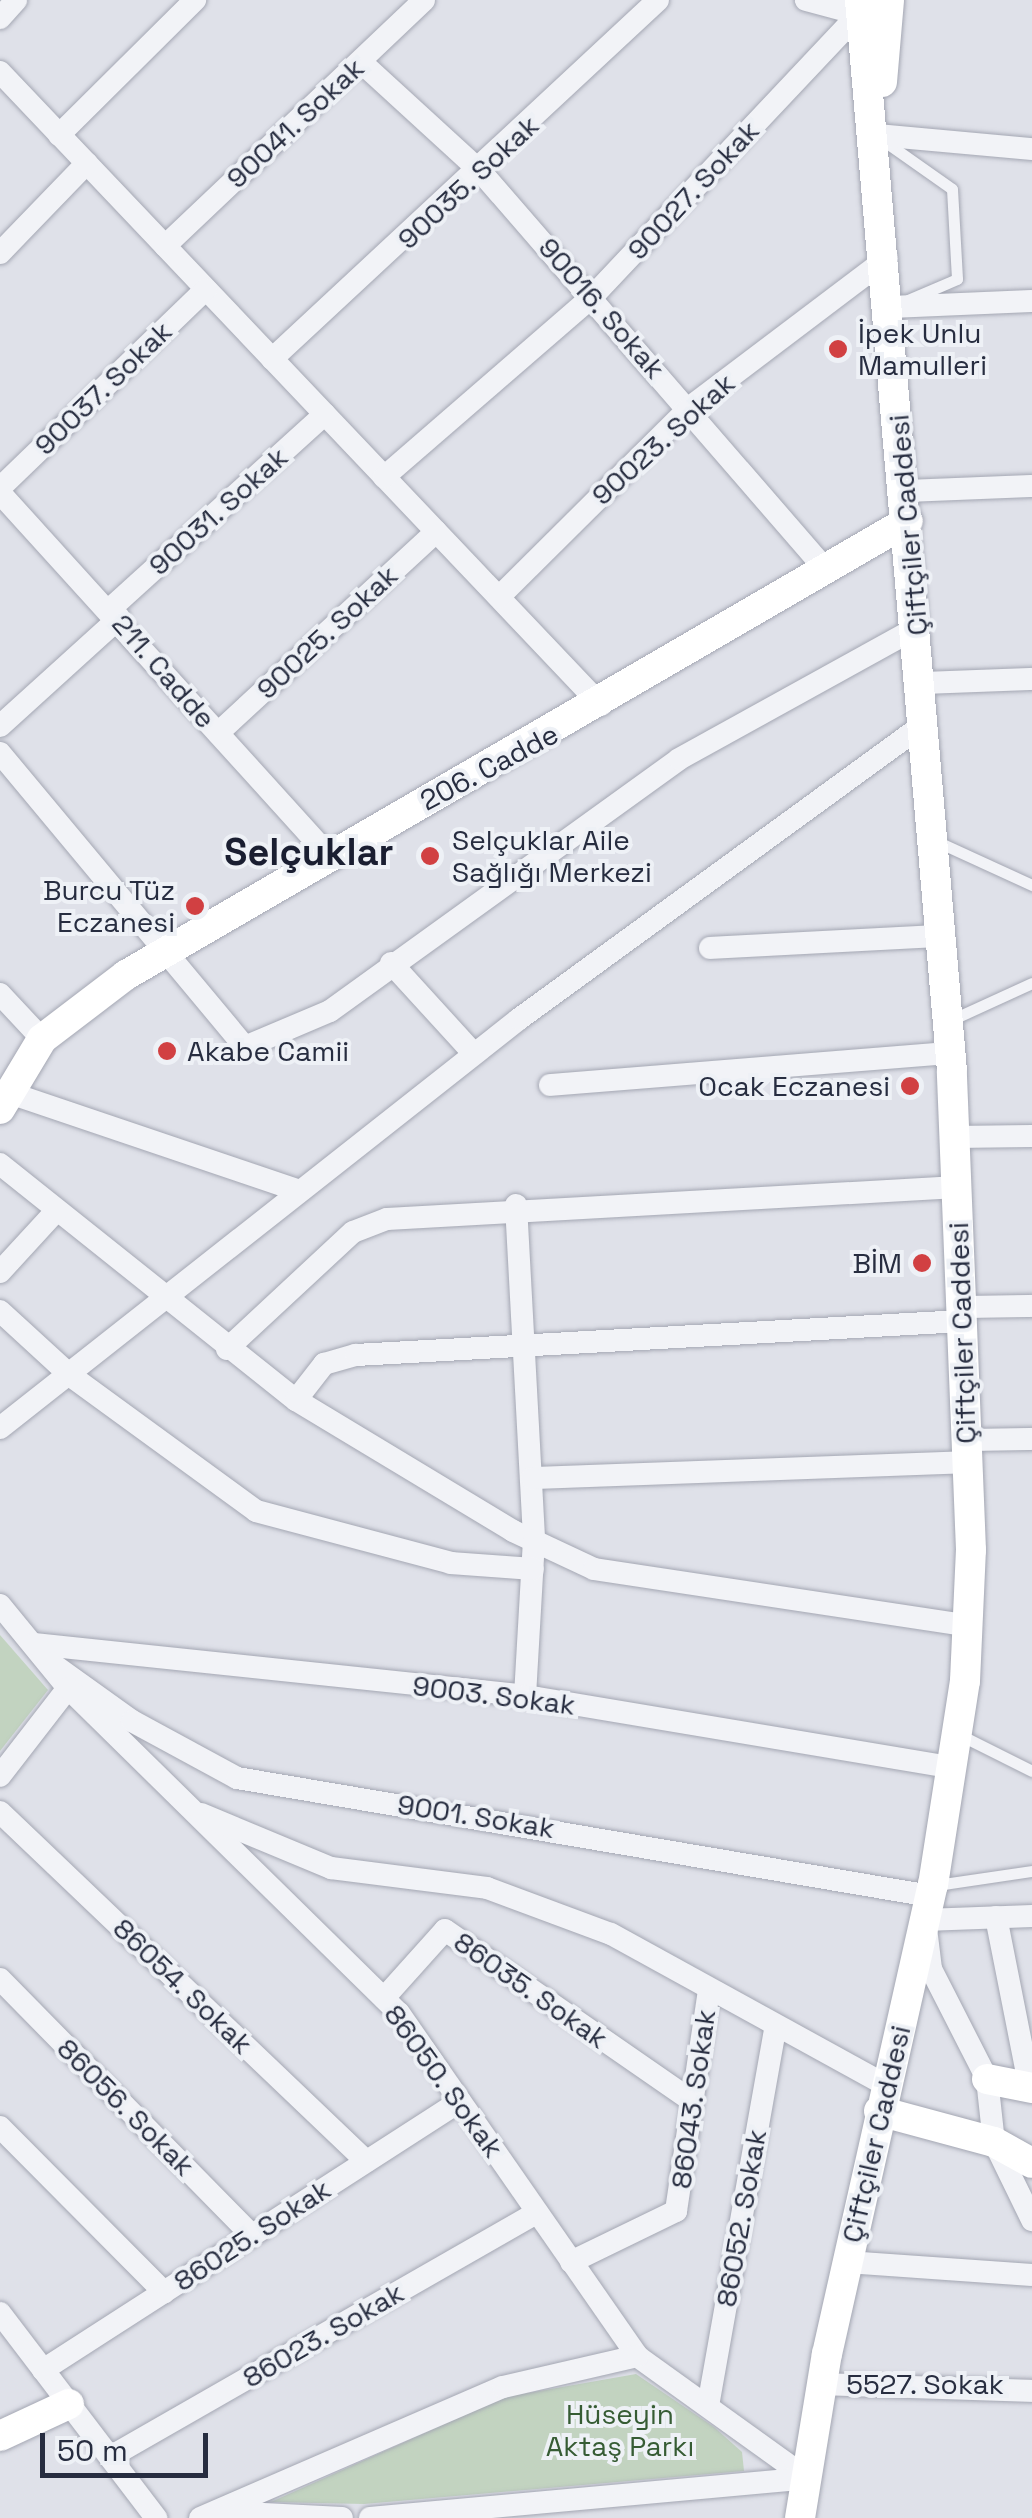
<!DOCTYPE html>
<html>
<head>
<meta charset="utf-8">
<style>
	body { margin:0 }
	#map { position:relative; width:1032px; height:2518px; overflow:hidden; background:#dfe1e9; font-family:"Space Grotesk",sans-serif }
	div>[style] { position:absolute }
	.green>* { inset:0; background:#c2d3c0 }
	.roads { filter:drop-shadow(0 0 2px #a4a7b3) drop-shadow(0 0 2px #a4a7b3) }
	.lane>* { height:11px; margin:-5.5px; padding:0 5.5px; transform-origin:5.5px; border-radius:5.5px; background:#f2f3f7 }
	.street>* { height:22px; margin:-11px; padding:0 11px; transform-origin:11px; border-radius:11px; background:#f2f3f7 }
	.secondary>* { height:30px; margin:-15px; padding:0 15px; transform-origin:15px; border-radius:15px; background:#fff }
	.dots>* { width:28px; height:28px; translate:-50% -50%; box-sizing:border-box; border:5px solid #eef1f6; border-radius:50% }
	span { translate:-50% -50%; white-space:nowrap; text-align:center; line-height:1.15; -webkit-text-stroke:8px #eef1f6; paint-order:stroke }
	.street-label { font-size:28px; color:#272d40 }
	.poi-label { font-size:28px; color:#272d40 }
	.left { translate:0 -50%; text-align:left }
	.right { translate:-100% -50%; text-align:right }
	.park-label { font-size:28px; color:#365c34 }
	.district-label { font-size:38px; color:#1a1e31; font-weight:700 }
	.scale { position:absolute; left:40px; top:2433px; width:168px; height:45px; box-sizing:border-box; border:5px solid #272d40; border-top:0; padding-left:12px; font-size:30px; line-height:35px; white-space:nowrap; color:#272d40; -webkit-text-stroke:8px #eef1f6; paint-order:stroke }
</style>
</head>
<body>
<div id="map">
	<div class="green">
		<i style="clip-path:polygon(0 1635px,48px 1690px,0 1751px)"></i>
		<i style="clip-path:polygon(636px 2374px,714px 2427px,742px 2452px,744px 2471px,364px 2504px,271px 2502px,505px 2397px)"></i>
	</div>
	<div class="roads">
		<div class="lane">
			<i style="left:884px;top:141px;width:83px;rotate:35.2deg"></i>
			<i style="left:952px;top:189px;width:90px;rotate:86.8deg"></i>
			<i style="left:957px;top:279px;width:53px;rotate:156.8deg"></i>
			<i style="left:936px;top:841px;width:106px;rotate:24.6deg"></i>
			<i style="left:951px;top:1020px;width:89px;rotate:-24.6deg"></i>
			<i style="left:960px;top:1735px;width:80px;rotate:26.6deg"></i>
			<i style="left:937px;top:1885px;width:96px;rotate:-8.4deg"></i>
		</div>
		<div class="street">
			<i style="left:0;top:18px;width:24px;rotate:-48deg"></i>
			<i style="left:361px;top:62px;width:164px;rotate:42.5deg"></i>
			<i style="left:482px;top:173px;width:525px;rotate:49.09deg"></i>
			<i style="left:0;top:72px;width:873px;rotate:46.49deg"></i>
			<i style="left:59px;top:135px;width:192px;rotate:-44.8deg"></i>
			<i style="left:877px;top:135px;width:156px;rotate:5.2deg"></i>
			<i style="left:165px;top:246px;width:357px;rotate:-43.5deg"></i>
			<i style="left:0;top:253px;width:125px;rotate:-46deg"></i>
			<i style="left:890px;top:307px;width:142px;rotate:-2.4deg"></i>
			<i style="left:272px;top:359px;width:527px;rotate:-42.92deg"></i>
			<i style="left:384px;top:477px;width:276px;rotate:-40.9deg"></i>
			<i style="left:593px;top:296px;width:388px;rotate:-46.7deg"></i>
			<i style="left:859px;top:14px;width:55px;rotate:-165.2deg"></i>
			<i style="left:0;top:488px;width:286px;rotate:-44deg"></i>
			<i style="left:905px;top:491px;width:127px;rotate:-2.3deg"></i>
			<i style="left:0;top:493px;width:486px;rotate:47.8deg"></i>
			<i style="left:499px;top:597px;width:268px;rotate:-44.8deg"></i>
			<i style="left:689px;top:408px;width:248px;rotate:-37.1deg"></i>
			<i style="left:110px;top:609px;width:290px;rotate:-42.2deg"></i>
			<i style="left:921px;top:683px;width:111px;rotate:-2.1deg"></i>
			<i style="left:0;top:726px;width:161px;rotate:-42.2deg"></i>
			<i style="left:218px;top:733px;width:297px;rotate:-42.7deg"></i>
			<i style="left:0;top:753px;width:383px;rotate:50.2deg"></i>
			<i style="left:245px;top:1047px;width:92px;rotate:-23deg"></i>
			<i style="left:330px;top:1011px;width:430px;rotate:-35.8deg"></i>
			<i style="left:679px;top:759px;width:271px;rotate:-28.9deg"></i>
			<i style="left:710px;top:948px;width:231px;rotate:-3deg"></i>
			<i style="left:391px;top:963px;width:123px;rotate:47.6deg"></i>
			<i style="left:0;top:994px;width:62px;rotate:47deg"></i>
			<i style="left:550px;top:1085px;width:401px;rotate:-4.6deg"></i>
			<i style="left:10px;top:1093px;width:305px;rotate:18.7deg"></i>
			<i style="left:954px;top:1137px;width:78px;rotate:-0.7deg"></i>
			<i style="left:0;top:1164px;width:379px;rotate:38.6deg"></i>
			<i style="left:296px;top:1400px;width:253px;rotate:31.1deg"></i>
			<i style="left:513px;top:1531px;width:89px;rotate:25.1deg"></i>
			<i style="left:594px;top:1569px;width:376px;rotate:8.6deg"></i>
			<i style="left:516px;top:1205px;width:335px;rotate:86.9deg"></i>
			<i style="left:534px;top:1540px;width:156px;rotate:93.3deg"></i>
			<i style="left:0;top:1272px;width:84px;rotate:-47.4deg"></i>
			<i style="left:961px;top:1307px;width:71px;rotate:-0.8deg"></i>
			<i style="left:0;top:1311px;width:96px;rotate:42.5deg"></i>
			<i style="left:71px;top:1376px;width:229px;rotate:36.1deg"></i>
			<i style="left:256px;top:1511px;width:202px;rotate:14.9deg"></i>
			<i style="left:451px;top:1563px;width:82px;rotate:4.2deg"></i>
			<i style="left:227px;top:1349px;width:172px;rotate:-42.9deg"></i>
			<i style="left:353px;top:1232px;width:36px;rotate:-21deg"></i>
			<i style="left:387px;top:1219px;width:571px;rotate:-3.21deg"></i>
			<i style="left:296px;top:1400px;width:46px;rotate:-52.1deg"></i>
			<i style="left:324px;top:1364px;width:33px;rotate:-16deg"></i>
			<i style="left:356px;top:1355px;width:607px;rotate:-3.21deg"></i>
			<i style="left:0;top:1428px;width:661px;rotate:-38.24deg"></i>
			<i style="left:519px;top:1019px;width:501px;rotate:-36.07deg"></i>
			<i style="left:967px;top:1440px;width:65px;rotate:-0.9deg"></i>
			<i style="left:532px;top:1478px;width:435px;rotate:-2.1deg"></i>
			<i style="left:0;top:1605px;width:107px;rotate:50.7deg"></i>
			<i style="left:68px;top:1688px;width:111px;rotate:127.7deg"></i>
			<i style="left:34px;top:1644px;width:494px;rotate:6deg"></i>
			<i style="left:525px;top:1696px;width:432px;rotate:9.5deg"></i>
			<i style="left:51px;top:1663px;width:100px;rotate:35.6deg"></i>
			<i style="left:132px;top:1721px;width:119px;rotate:28.5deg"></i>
			<i style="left:237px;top:1778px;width:703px;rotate:9.66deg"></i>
			<i style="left:68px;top:1688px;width:464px;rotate:44.5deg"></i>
			<i style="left:399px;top:2013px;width:417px;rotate:55.2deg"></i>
			<i style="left:637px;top:2356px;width:209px;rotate:35.7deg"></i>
			<i style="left:0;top:1812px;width:506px;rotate:43.64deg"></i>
			<i style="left:201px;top:1814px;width:141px;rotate:22.6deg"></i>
			<i style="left:331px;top:1868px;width:157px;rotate:7.3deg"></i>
			<i style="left:487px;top:1888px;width:132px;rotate:20.4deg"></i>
			<i style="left:611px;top:1934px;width:314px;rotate:28.8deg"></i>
			<i style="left:1032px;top:1916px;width:107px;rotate:177.9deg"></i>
			<i style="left:925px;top:1920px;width:49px;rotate:83deg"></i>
			<i style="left:931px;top:1969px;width:123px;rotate:63deg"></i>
			<i style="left:987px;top:2079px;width:63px;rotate:83.7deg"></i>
			<i style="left:994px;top:2142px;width:87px;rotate:64deg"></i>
			<i style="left:996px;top:1917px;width:174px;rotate:78.8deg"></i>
			<i style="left:0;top:1979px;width:359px;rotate:45.5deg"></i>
			<i style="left:384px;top:1998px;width:91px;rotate:-48.1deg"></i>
			<i style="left:445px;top:1930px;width:300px;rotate:34.7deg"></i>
			<i style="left:0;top:2127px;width:233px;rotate:45.2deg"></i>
			<i style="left:571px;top:2262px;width:117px;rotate:-25.9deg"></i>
			<i style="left:676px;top:2211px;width:222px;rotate:-81.5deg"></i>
			<i style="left:847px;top:2262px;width:185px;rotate:4deg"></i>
			<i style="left:0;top:2313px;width:258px;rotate:52.7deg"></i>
			<i style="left:43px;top:2370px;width:496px;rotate:-32.8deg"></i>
			<i style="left:822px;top:2384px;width:210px;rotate:1.9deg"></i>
			<i style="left:708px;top:2406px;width:382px;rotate:-79.9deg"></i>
			<i style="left:110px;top:2457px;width:492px;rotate:-29.8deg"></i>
			<i style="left:224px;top:2512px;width:118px;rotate:2.9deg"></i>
			<i style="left:200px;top:2518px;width:330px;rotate:-23.4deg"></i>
			<i style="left:503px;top:2387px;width:138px;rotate:-13deg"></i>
			<i style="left:370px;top:2518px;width:439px;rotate:-5.2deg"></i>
		</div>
		<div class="secondary">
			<i style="left:882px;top:82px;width:82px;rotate:-85.1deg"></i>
			<i style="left:0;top:1109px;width:82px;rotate:-59deg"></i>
			<i style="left:42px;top:1039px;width:106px;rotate:-37.3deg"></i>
			<i style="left:126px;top:975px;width:904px;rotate:-30.14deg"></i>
			<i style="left:987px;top:2079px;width:46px;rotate:11.3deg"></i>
			<i style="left:879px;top:2111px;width:119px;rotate:15.1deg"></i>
			<i style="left:994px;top:2142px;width:43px;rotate:28.9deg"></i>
			<i style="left:0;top:2436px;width:76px;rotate:-24.9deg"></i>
			<i style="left:800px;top:2518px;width:166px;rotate:-80.7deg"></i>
			<i style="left:827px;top:2354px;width:481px;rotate:-77.3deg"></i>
			<i style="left:933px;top:1885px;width:206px;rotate:-81.1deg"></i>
			<i style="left:965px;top:1681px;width:131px;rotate:-87.4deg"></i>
			<i style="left:971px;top:1550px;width:479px;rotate:-92.3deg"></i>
			<i style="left:952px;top:1071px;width:1075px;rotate:-94.91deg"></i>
		</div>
	</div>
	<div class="dots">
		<i style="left:838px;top:349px;background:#d14042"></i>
		<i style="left:430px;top:856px;background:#d14042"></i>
		<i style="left:195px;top:906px;background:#d14042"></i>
		<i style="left:167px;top:1051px;background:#d14042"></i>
		<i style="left:910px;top:1086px;background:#d14042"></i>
		<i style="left:922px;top:1263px;background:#d14042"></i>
	</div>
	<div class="street-label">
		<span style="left:295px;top:123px;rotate:-43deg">90041. Sokak</span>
		<span style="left:468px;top:182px;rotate:-43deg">90035. Sokak</span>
		<span style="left:693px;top:190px;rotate:-47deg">90027. Sokak</span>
		<span style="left:602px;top:308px;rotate:49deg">90016. Sokak</span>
		<span style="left:103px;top:388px;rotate:-44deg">90037. Sokak</span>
		<span style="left:663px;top:439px;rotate:-42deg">90023. Sokak</span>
		<span style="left:218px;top:511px;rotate:-42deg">90031. Sokak</span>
		<span style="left:908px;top:525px;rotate:-95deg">Çiftçiler Caddesi</span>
		<span style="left:327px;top:632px;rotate:-43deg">90025. Sokak</span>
		<span style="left:164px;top:671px;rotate:49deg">211. Cadde</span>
		<span style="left:489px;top:767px;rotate:-28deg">206. Cadde</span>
		<span style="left:962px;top:1333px;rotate:-92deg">Çiftçiler Caddesi</span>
		<span style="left:494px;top:1695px;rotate:7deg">9003. Sokak</span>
		<span style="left:476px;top:1816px;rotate:9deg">9001. Sokak</span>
		<span style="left:183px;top:1986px;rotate:44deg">86054. Sokak</span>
		<span style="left:531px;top:1990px;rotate:35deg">86035. Sokak</span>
		<span style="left:444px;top:2081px;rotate:54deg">86050. Sokak</span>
		<span style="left:693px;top:2099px;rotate:-82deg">86043. Sokak</span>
		<span style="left:126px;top:2107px;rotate:45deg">86056. Sokak</span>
		<span style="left:876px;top:2134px;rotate:-77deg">Çiftçiler Caddesi</span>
		<span style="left:741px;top:2218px;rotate:-80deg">86052. Sokak</span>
		<span style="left:252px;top:2235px;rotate:-33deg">86025. Sokak</span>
		<span style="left:323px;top:2335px;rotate:-30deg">86023. Sokak</span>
		<span style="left:925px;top:2384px">5527. Sokak</span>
	</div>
	<div class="poi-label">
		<span class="left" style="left:858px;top:349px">İpek Unlu<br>Mamulleri</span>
		<span class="left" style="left:452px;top:856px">Selçuklar Aile<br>Sağlığı Merkezi</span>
		<span class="right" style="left:175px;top:906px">Burcu Tüz<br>Eczanesi</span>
		<span class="left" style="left:187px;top:1051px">Akabe Camii</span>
		<span class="right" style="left:890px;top:1086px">Ocak Eczanesi</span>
		<span class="right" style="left:902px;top:1263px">BİM</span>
	</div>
	<div class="park-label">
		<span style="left:620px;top:2430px">Hüseyin<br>Aktaş Parkı</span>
	</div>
	<div class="district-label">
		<span style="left:309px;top:853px">Selçuklar</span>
	</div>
	<div class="scale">50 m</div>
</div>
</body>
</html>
